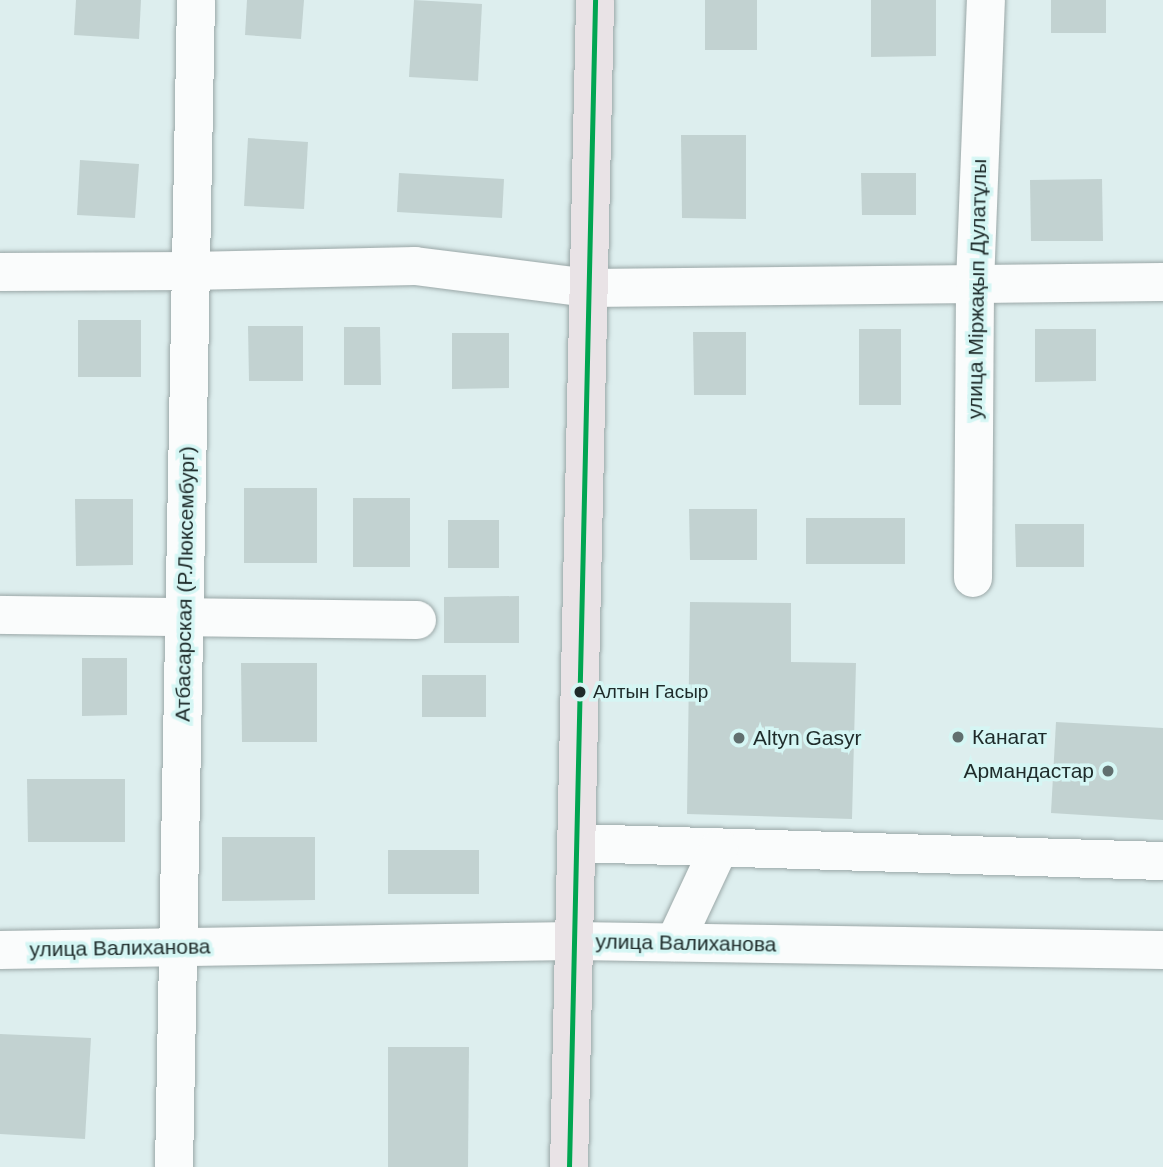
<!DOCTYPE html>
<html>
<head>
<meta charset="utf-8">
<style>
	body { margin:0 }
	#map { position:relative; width:1163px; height:1167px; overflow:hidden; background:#dee; font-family:Arial,sans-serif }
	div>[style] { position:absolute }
	.building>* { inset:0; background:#c2d2d1 }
	.roads { filter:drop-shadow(0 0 2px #9aa7a7) drop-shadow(0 0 2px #9aa7a7) }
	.minor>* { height:38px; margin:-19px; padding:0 19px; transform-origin:19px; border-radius:19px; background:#fafcfc }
	.major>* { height:38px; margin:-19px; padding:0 19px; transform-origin:19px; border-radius:19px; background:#e9e3e6 }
	.bus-1>* { height:5px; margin:-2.5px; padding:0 2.5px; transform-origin:2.5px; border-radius:2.5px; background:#00a651 }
	.dots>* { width:19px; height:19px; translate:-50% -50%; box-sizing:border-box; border:4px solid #d5f6f4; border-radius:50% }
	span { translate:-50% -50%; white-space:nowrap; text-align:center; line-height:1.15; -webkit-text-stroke:7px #d5f6f4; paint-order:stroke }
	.bus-label { font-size:19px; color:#1e2b2a }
	.left { translate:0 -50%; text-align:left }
	.street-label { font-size:21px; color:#1e2b2a }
	.poi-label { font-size:21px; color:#1e2b2a }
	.right { translate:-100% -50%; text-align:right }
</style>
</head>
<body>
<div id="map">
	<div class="building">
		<i style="clip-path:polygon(76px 0,141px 0,139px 39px,74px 35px)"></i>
		<i style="clip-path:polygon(247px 0,304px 0,301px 39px,245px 35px)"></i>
		<i style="clip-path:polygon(414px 0,482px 4px,478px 81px,409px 77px)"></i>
		<i style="clip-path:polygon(705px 0,757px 0,757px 50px,705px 50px)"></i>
		<i style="clip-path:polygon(871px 0,936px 0,936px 56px,871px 57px)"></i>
		<i style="clip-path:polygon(1051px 0,1106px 0,1106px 33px,1051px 33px)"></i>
		<i style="clip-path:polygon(681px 135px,746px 135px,746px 219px,682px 218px)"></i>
		<i style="clip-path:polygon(248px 138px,308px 142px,304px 209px,244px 206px)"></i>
		<i style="clip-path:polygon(80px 160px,139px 164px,135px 218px,77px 215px)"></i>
		<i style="clip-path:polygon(399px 173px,504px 179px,502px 218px,397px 212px)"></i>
		<i style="clip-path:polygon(861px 173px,916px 173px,916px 215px,862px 215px)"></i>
		<i style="clip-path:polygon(1102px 179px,1103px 241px,1031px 241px,1030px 180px)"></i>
		<i style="clip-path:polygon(78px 320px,141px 320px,141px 377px,78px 377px)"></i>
		<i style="clip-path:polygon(248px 326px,303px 326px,303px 381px,249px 381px)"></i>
		<i style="clip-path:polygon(344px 327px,380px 327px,381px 385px,344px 385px)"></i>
		<i style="clip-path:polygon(859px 329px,901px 329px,901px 405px,859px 405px)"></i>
		<i style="clip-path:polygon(1035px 329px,1096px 329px,1096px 381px,1035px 382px)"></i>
		<i style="clip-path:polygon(693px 332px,746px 332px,746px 395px,694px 395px)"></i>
		<i style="clip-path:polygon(452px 333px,509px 333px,509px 388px,452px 389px)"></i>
		<i style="clip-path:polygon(244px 488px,317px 488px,317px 563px,244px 563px)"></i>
		<i style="clip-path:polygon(353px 498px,410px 498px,410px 567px,353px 567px)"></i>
		<i style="clip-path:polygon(75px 499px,133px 499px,133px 565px,76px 566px)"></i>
		<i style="clip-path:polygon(689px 509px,757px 509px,757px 560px,690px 560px)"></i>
		<i style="clip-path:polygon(806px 518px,905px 518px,905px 564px,806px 564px)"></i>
		<i style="clip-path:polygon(448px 520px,499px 520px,499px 568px,448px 568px)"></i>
		<i style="clip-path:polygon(1015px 524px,1084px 524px,1084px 567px,1016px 567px)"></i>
		<i style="clip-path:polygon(519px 596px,519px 643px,444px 643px,444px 597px)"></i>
		<i style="clip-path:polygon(690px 602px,791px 603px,791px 662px,856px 663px,852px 819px,687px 814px)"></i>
		<i style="clip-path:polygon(82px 658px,127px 658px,127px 715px,82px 716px)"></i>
		<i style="clip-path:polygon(241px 663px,317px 663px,317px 742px,242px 742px)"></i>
		<i style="clip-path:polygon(422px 675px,486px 675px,486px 717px,422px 717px)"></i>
		<i style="clip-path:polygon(1056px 722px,1163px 728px,1163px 820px,1051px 813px)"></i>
		<i style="clip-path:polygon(27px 779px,125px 779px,125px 842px,28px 842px)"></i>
		<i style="clip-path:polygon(222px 837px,315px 837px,315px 900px,222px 901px)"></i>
		<i style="clip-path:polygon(388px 850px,479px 850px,479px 894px,388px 894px)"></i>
		<i style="clip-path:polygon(0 1034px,91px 1038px,85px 1139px,0 1134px)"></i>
		<i style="clip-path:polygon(388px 1047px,469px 1047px,468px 1167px,388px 1167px)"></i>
	</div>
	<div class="roads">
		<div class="minor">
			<i style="left:0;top:272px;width:191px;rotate:-0.3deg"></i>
			<i style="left:191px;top:271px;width:224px;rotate:-1.3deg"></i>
			<i style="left:415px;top:266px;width:174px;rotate:7.2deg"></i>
			<i style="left:588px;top:288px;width:575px;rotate:-0.6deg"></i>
			<i style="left:973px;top:578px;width:294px;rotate:-89.6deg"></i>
			<i style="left:975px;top:284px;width:284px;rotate:-87.8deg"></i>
			<i style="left:0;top:615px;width:417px;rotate:0.7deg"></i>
			<i style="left:576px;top:843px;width:587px;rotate:1.76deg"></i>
			<i style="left:675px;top:942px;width:104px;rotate:-64.9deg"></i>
			<i style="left:0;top:950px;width:574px;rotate:-0.9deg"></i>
			<i style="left:574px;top:941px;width:589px;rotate:0.88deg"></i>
			<i style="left:174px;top:1167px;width:1167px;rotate:-88.92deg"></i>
		</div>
		<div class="major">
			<i style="left:569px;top:1167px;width:1167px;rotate:-88.72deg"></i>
		</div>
	</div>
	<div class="bus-1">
		<i style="left:569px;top:1167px;width:1167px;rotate:-88.72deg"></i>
	</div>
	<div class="dots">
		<i style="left:580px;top:692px;background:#1e2b2a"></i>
		<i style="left:958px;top:737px;background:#616f6f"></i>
		<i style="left:739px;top:738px;background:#616f6f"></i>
		<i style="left:1108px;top:771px;background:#616f6f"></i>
	</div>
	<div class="bus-label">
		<span class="left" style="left:593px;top:692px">Алтын Гасыр</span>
	</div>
	<div class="street-label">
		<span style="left:977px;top:289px;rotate:-89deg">улица Міржақып Дулатұлы</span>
		<span style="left:185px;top:584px;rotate:-89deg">Атбасарская (Р.Люксембург)</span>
		<span style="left:686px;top:943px;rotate:1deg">улица Валиханова</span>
		<span style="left:120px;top:948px;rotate:-1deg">улица Валиханова</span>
	</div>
	<div class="poi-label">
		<span class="left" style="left:972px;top:737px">Канагат</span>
		<span class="left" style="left:753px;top:738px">Altyn Gasyr</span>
		<span class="right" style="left:1094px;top:771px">Армандастар</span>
	</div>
</div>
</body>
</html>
